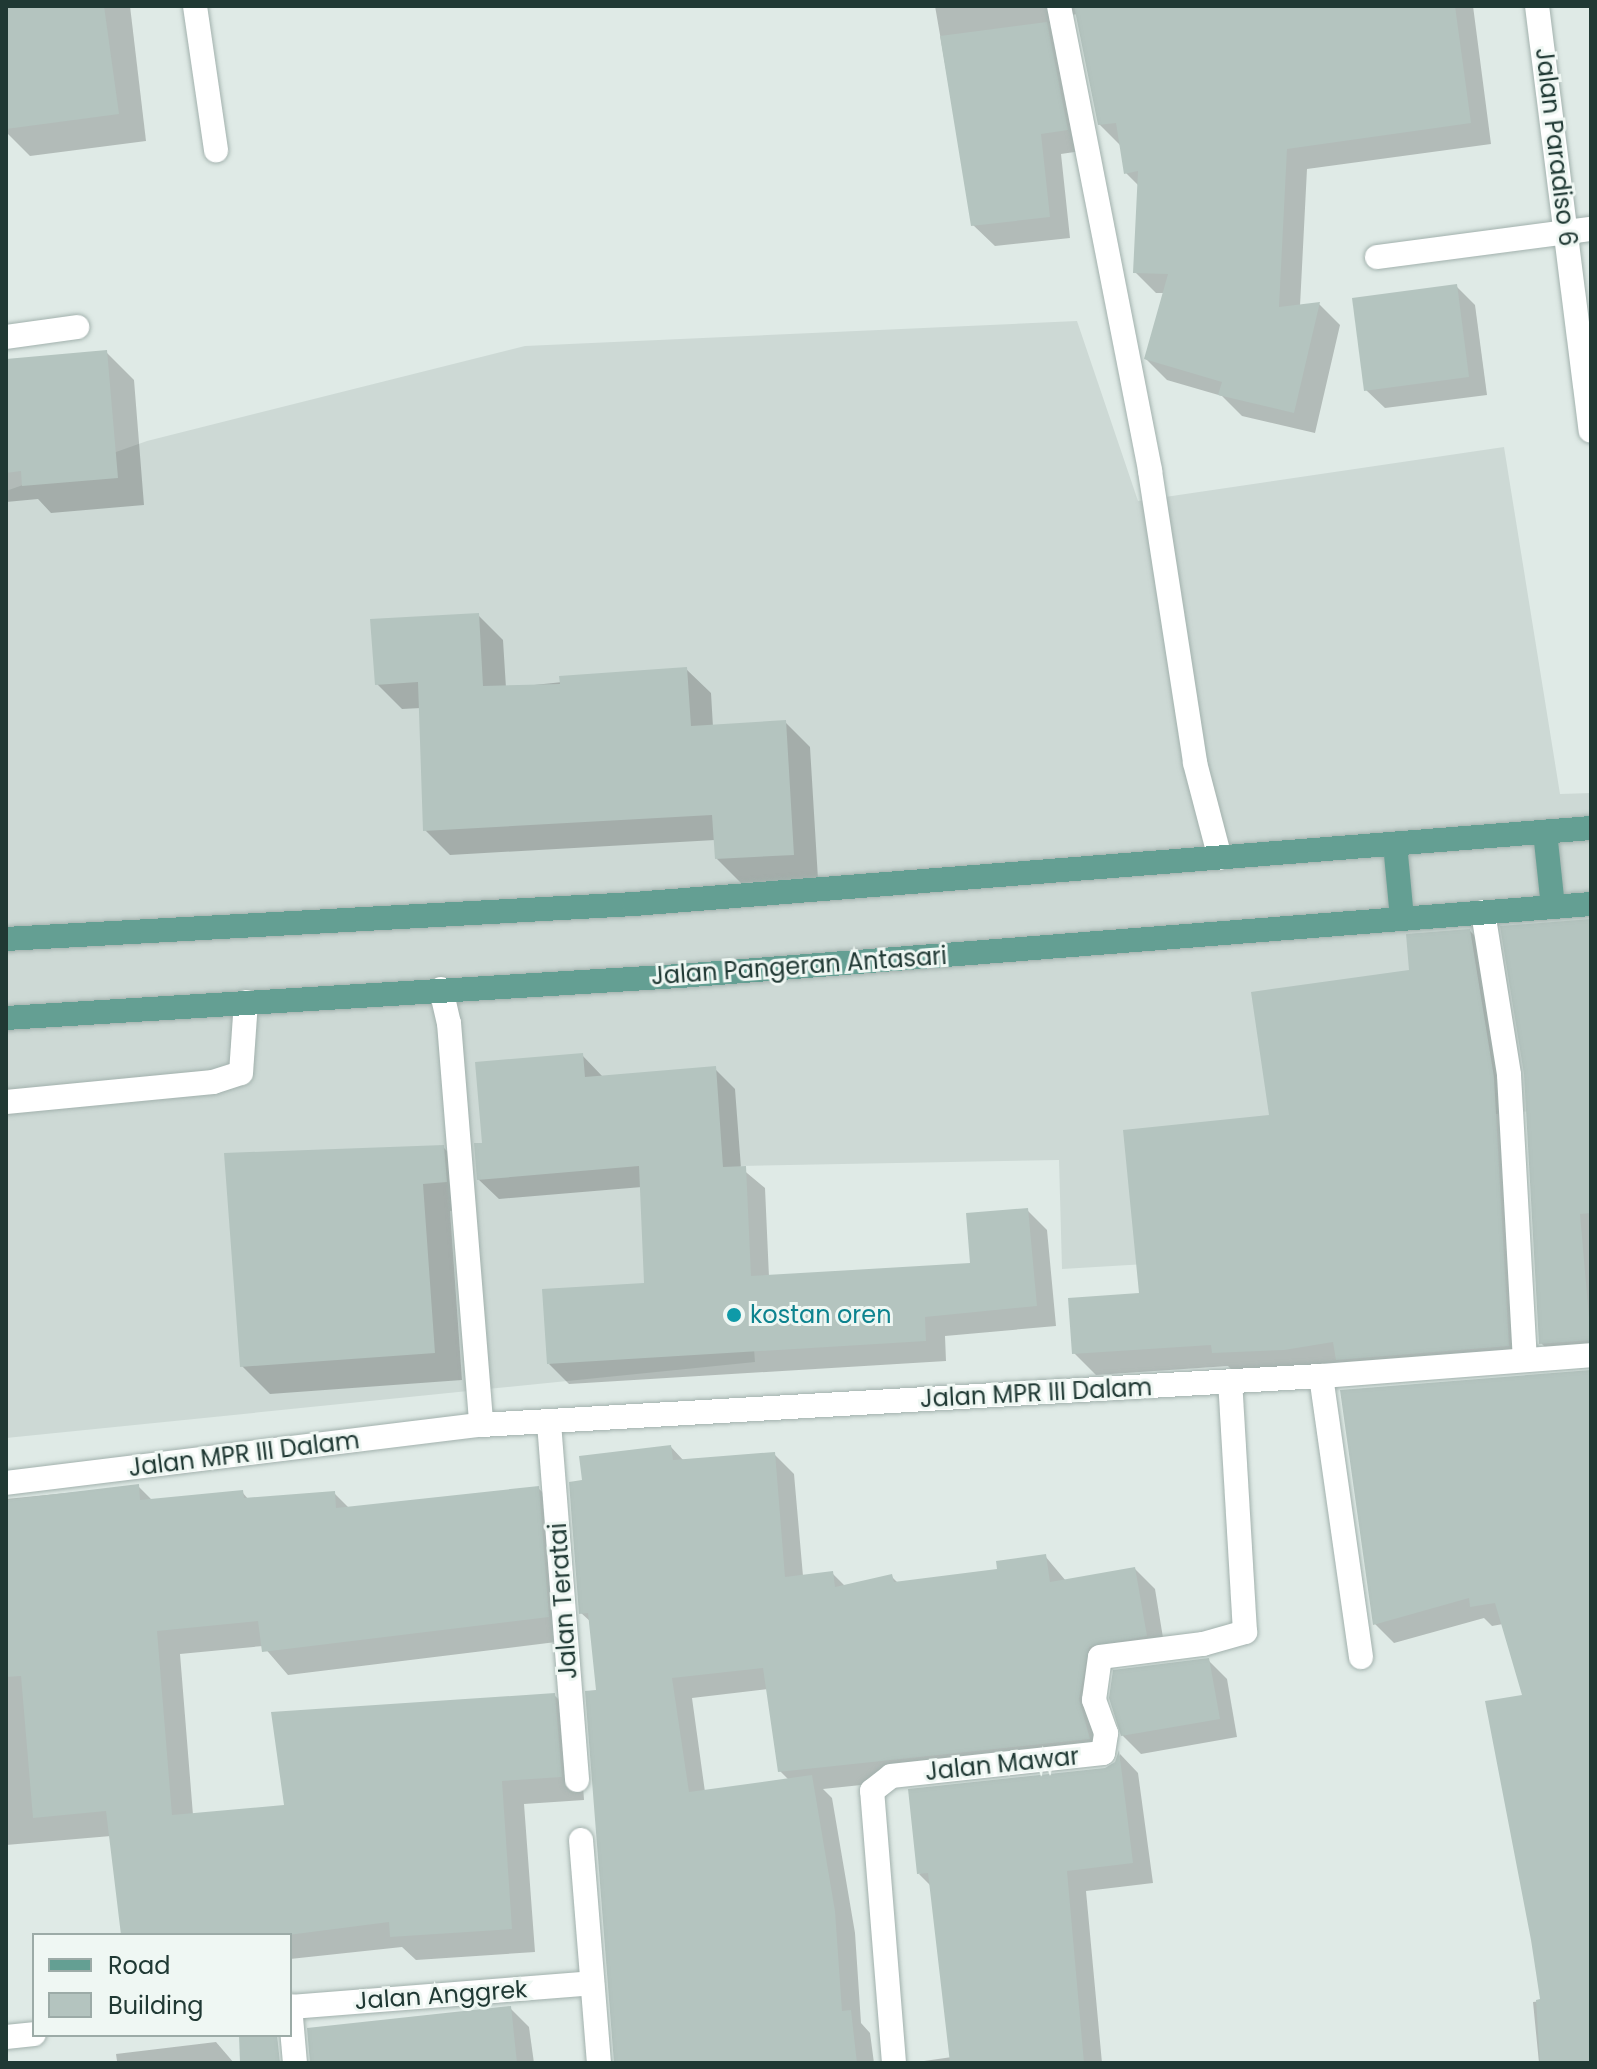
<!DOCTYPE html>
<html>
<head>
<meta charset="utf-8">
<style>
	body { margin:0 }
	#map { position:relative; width:1597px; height:2069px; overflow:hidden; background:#dfeae6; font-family:Poppins,sans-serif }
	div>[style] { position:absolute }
	.built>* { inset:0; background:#cdd9d5 }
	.shadow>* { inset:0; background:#0003 }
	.building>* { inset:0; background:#b4c4bf }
	.roads { filter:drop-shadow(0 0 2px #a2b1ad) drop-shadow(0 0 2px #a2b1ad) }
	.minor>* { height:24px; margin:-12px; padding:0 12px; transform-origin:12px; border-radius:12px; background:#fff }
	.major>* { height:24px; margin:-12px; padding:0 12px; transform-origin:12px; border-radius:12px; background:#649f93 }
	.dots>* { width:22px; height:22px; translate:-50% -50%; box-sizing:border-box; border:4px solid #eff7f3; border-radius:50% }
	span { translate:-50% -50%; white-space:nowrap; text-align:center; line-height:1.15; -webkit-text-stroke:6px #eff7f3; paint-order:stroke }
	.street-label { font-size:24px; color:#203934 }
	.culture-label { font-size:24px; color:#0d838f }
	.left { translate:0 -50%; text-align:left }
	.frame { position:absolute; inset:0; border:8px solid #203934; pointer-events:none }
	.legend { position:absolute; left:32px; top:1933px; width:260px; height:104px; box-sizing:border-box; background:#eff7f3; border:2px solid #9caba7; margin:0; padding:10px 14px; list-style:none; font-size:24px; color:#203934 }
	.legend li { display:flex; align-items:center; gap:16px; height:40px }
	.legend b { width:40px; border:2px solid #9caba7 }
</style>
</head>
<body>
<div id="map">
	<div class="built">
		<i style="clip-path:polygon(1077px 321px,1138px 501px,1504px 447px,1560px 794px,1591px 793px,1591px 1106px,1306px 1130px,1316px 1254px,1062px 1269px,1059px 1160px,740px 1166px,755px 1362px,6px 1438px,6px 491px,147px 441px,525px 346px)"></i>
	</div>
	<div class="shadow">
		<i style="clip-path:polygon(6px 6px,130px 6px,146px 141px,30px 156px,6px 132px)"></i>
		<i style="clip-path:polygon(935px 6px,1473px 6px,1491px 144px,1307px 169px,1300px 306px,1319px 304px,1340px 325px,1315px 433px,1242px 416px,1222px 396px,1167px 380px,1146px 359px,1165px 293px,1156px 293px,1135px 272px,1140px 187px,1126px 173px,1121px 146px,1099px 124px,1078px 14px,1071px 15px,1088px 150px,1061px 154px,1070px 238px,995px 246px,973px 225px)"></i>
		<i style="clip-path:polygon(1456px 286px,1475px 305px,1487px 395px,1385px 408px,1366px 390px)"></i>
		<i style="clip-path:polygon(106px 352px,134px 380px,144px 505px,51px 513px,38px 499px,6px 502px,6px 360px)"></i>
		<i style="clip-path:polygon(478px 615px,503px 640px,506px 688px,686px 669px,711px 693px,713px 727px,785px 722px,810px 747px,818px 879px,741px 883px,717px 859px,715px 840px,450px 855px,425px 830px,421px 708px,402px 709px,377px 684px)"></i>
		<i style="clip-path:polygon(1591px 919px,1591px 1365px,1564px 1366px,1541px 1343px)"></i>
		<i style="clip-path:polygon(1470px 931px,1492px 953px,1530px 1368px,1236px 1374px,1228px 1366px,1096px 1375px,1074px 1353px,1141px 1295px,1411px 972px)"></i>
		<i style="clip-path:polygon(582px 1055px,603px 1077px,715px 1069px,735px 1089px,741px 1168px,765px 1188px,769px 1277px,972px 1265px,1027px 1210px,1047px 1230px,1056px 1326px,945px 1336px,946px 1361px,569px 1384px,549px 1364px,646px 1285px,642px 1187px,499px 1199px,478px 1179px,484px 1145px)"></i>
		<i style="clip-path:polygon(443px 1147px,470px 1174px,473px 1209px,450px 1211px,462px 1380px,270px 1394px,242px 1366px)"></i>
		<i style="clip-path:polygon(1591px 1371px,1591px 2063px,1539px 2063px,1533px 2002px,1542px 2001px,1524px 1697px,1503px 1624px,1492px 1626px,1484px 1618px,1394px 1643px,1375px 1624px)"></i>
		<i style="clip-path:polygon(evenodd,671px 1447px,684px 1461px,774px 1454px,794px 1474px,803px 1576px,832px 1573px,846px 1587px,891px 1576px,898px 1583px,999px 1571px,1045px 1556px,1066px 1581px,1135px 1569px,1155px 1589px,1166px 1656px,1109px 1667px,1099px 1720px,1109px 1759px,823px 1789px,832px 1798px,855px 1933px,861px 2023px,870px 2033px,874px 2063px,616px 2063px,598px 1692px,591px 1622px,581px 1613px,584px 1482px,671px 1447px,768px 1689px,780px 1771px,790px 1781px,705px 1792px,692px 1698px,768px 1689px)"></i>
		<i style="clip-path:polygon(138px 1486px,153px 1501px,242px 1492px,249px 1500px,334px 1493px,350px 1509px,538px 1488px,562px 1511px,572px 1640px,288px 1675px,263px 1646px,180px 1654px,193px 1815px,286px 1807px,554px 1695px,578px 1718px,584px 1800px,524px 1804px,535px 1952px,416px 1960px,402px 1947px,290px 1959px,290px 1935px,123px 1935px,111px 1836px,6px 1845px,6px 1499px)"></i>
		<i style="clip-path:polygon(1208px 1660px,1227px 1679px,1237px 1737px,1141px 1754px,1122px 1735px)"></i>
		<i style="clip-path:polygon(1120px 1754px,1138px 1773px,1153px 1883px,1086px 1891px,1102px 2063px,910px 2063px,952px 2057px,932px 1887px,919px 1874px,1117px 1763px)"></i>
		<i style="clip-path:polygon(510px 2008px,529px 2027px,534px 2063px,312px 2063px)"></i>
		<i style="clip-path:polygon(216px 2042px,234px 2063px,99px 2063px,117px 2061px,116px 2054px)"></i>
	</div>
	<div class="building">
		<i style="clip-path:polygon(6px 6px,104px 6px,119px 114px,6px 129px)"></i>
		<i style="clip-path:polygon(1074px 6px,1455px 6px,1471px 123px,1287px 149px,1279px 307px,1320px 302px,1294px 413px,1218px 395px,1222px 382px,1144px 359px,1168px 274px,1133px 273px,1138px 171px,1124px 174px,1116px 123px,1098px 125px)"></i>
		<i style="clip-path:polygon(1047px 22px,1068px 130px,1041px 134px,1050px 217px,971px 226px,940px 36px)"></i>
		<i style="clip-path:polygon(1457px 284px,1469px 377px,1364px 391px,1352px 298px)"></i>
		<i style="clip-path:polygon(107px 350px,118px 478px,22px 486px,21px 471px,6px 473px,6px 359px)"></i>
		<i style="clip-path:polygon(479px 613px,483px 686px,560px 684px,559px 676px,687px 667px,691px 726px,786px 720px,794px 855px,715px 859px,712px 815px,423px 831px,418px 682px,375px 685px,370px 619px)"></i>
		<i style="clip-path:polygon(1591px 919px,1591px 1213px,1580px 1214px,1591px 1340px,1539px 1344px,1524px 1074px,1500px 926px)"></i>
		<i style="clip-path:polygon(1470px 929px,1494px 1077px,1509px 1346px,1336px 1360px,1333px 1342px,1284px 1350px,1212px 1353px,1211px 1345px,1072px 1354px,1068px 1298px,1139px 1293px,1123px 1130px,1269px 1115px,1251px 992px,1409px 970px,1406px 934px)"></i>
		<i style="clip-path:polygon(583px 1053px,585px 1077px,716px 1066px,723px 1167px,746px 1166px,751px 1276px,970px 1263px,966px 1213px,1028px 1208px,1037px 1306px,925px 1317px,926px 1341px,547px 1364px,542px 1289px,644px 1283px,639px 1166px,477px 1180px,474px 1143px,482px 1143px,475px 1062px)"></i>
		<i style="clip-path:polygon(444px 1145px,447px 1182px,423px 1184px,435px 1353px,240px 1367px,224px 1153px)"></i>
		<i style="clip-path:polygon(1591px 1370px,1591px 2063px,1540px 2063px,1536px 2000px,1540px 1999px,1531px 1940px,1485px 1701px,1522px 1695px,1495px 1603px,1470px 1607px,1469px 1598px,1373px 1625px,1340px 1390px)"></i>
		<i style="clip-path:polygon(671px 1445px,673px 1460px,775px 1452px,785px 1577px,833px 1571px,835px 1587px,892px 1574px,894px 1582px,997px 1569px,996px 1561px,1046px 1554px,1050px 1582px,1135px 1567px,1147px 1636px,1089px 1647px,1079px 1699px,1090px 1739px,778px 1772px,763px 1668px,672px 1678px,689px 1792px,812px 1775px,835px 1911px,842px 2011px,851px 2010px,857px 2063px,614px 2063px,585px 1691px,596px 1690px,588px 1613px,579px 1614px,569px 1482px,582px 1480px,579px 1456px)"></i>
		<i style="clip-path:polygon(139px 1484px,140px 1500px,243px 1490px,244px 1498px,335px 1491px,336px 1508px,539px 1486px,549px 1617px,262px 1652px,258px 1621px,157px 1631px,172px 1815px,284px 1805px,271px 1712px,555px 1693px,562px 1777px,502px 1781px,512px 1929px,390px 1937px,389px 1922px,288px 1935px,121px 1935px,106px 1811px,33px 1818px,21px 1676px,6px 1677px,6px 1500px)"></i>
		<i style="clip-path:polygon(1209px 1658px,1220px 1719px,1121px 1736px,1109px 1698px,1113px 1670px)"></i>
		<i style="clip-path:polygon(1119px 1750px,1133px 1863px,1067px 1871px,1084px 2063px,950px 2063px,928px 1873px,917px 1874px,908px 1789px,1105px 1768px,1115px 1762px)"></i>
		<i style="clip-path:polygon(511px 2006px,517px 2063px,310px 2063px,307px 2028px)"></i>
		<i style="clip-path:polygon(239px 2035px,277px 2035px,280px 2063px,240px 2063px)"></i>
	</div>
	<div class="roads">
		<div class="minor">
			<i style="left:195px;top:6px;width:146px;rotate:81.7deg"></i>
			<i style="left:1059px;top:6px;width:474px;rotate:78.9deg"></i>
			<i style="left:1150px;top:471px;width:295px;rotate:81.2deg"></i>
			<i style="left:1195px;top:763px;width:98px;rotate:75.3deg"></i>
			<i style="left:1537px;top:6px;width:428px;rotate:82.8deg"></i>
			<i style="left:1377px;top:257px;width:216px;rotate:-7.5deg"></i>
			<i style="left:6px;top:337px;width:72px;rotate:-8deg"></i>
			<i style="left:1483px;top:912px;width:165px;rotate:80.9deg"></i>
			<i style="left:1509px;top:1075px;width:284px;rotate:86.8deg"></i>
			<i style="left:441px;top:989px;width:35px;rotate:77deg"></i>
			<i style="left:449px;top:1023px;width:403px;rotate:85.4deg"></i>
			<i style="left:6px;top:1102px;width:208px;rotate:-5.5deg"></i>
			<i style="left:213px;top:1082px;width:29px;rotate:-18deg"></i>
			<i style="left:241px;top:1073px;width:71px;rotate:-86deg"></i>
			<i style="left:1321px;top:1376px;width:284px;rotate:81.9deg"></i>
			<i style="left:549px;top:1423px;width:358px;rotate:85.5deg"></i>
			<i style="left:6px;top:1483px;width:479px;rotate:-7deg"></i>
			<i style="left:481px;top:1425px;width:841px;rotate:-3.34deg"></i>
			<i style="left:1321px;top:1376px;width:271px;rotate:-4.4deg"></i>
			<i style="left:581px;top:1840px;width:224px;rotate:85.4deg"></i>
			<i style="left:290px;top:2006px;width:57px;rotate:85deg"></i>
			<i style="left:290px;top:2007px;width:303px;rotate:-4.5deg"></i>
			<i style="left:6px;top:2037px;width:28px;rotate:-6deg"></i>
			<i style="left:894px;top:2063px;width:273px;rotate:-94.6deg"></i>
			<i style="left:872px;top:1791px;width:24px;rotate:-38deg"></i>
			<i style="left:891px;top:1776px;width:213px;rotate:-6.2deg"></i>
			<i style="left:1103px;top:1753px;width:20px;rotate:-81deg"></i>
			<i style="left:1106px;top:1733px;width:35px;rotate:-110deg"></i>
			<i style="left:1094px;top:1700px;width:43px;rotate:-82.1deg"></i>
			<i style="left:1100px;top:1657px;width:104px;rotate:-7.2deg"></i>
			<i style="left:1203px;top:1644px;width:44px;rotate:-15.9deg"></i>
			<i style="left:1245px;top:1632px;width:250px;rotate:-93.4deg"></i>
		</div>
		<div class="major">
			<i style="left:1545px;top:832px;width:75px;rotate:83.9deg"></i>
			<i style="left:1395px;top:844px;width:74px;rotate:84.6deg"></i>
			<i style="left:6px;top:939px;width:629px;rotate:-3.19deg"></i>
			<i style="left:634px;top:904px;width:960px;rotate:-4.54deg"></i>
			<i style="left:6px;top:1018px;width:675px;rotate:-3.57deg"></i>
			<i style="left:680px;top:976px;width:914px;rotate:-4.52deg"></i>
		</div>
	</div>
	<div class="dots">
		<i style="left:734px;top:1315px;background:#0f9aa8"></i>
	</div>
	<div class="street-label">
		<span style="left:1556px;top:147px;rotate:83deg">Jalan Paradiso 6</span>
		<span style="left:799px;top:966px;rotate:-4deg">Jalan Pangeran Antasari</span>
		<span style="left:1036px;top:1393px;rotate:-3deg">Jalan MPR III Dalam</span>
		<span style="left:244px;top:1454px;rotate:-7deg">Jalan MPR III Dalam</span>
		<span style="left:563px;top:1601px;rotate:-94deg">Jalan Teratai</span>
		<span style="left:1002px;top:1764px;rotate:-6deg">Jalan Mawar</span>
		<span style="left:441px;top:1995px;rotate:-4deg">Jalan Anggrek</span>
	</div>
	<div class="culture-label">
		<span class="left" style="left:750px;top:1315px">kostan oren</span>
	</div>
	<div class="frame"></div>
	<ul class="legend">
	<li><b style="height:10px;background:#649f93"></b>Road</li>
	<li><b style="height:22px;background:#b4c4bf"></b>Building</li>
	</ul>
</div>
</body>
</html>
